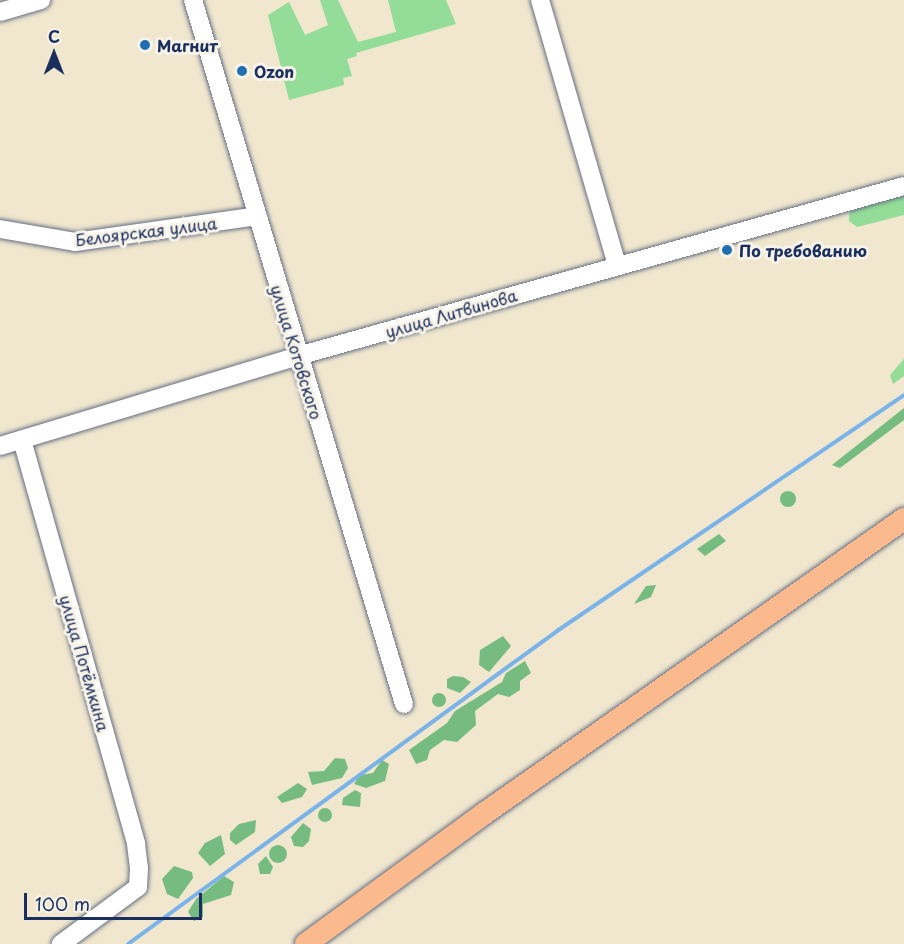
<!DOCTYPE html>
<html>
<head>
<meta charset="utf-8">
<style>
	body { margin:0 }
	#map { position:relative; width:904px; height:944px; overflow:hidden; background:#f0e7ce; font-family:"Playpen Sans",sans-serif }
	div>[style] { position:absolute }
	.green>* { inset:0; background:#93dd98 }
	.forest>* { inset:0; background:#76bc80 }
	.round { border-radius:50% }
	.stream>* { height:4px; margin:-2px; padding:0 2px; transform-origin:2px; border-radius:2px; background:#79b3e9 }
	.roads { filter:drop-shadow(0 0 2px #666f85) drop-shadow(0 0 2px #666f85) }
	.minor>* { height:18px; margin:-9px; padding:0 9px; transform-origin:9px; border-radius:9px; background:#fff }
	.major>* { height:22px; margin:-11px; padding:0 11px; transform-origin:11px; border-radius:11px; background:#fbba8d }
	.dots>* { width:16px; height:16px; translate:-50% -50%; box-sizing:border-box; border:3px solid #f7f3e8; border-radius:50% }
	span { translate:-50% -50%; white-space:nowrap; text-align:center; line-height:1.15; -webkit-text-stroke:6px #f7f3e8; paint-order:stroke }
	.poi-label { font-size:16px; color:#1b2f5e; font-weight:700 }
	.left { translate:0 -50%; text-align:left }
	.street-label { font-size:16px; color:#1b2f5e }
	.north { position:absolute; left:24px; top:24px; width:60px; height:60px; -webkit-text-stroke:4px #f7f3e8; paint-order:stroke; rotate:0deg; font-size:16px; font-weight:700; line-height:24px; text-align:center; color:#1b2f5e }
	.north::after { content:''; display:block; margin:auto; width:21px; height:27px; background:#1b2f5e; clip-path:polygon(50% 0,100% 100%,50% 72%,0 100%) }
	.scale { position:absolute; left:24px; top:893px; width:178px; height:27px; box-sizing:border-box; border:3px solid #1b2f5e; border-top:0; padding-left:8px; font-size:18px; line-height:21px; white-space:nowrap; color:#1b2f5e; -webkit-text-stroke:4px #f7f3e8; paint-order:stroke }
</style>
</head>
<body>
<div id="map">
	<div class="green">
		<i style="clip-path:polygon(320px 0,338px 0,358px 42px,396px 32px,388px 0,446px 0,456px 24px,356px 53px,357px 56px,347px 59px,352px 76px,343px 78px,344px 85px,289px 100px,268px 15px,289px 2px,305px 35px,328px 25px)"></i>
		<i style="clip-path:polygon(904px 194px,904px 215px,857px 227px,849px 221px,849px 213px,854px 209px)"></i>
		<i style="clip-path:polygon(904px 359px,904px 376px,893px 384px,890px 375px)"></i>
	</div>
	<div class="forest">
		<i style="clip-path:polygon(904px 408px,904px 420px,840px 468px,832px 465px)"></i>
		<i class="round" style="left:780px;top:491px;width:16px;height:16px"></i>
		<i style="clip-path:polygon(719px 534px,726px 541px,705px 556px,697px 549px)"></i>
		<i style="clip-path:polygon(656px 585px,651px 597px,634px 604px,646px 586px)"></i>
		<i style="clip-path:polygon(503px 636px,511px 646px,489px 672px,479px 665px,480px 650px)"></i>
		<i style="clip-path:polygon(525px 661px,531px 673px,520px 681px,520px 690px,509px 697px,498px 694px,475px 711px,476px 725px,457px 742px,444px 740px,430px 750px,427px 760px,416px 764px,409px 750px,447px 723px,455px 711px,502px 682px,506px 673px)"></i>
		<i style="clip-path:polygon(453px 676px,463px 677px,471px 682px,460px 693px,447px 688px,447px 679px)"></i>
		<i class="round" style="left:432px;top:693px;width:14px;height:14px"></i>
		<i style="clip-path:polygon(335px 758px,345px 759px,348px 768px,342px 778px,312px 785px,308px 772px,324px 771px)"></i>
		<i style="clip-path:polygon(382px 760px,389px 764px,385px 781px,366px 788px,354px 784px,360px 775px,373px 773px)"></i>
		<i style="clip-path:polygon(298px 783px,307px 789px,302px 797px,282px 803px,277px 797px)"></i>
		<i style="clip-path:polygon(355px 790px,361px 793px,360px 807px,342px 805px,343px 798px)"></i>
		<i class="round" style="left:318px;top:808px;width:14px;height:14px"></i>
		<i style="clip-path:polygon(256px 820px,255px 832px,236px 845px,230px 840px,230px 833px,239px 824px)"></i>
		<i style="clip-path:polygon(303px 823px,311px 829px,309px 841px,303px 847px,294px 846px,291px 837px)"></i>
		<i style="clip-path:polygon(221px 835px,225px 854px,210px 866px,198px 853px,205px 843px)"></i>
		<i class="round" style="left:269px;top:845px;width:18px;height:18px"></i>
		<i style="clip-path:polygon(266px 856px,273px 867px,270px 874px,260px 874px,258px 864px)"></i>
		<i style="clip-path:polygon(174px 866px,192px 872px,193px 878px,178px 899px,167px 894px,162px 879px)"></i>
		<i style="clip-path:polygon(224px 876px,234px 882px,231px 895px,203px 904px,203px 917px,194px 921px,188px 912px,196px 899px)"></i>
	</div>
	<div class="stream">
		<i style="left:128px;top:944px;width:531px;rotate:-36.11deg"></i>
		<i style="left:557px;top:631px;width:420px;rotate:-34.2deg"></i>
	</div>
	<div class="roads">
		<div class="minor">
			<i style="left:193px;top:0;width:735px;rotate:73.32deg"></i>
			<i style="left:540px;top:0;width:276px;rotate:73.8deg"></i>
			<i style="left:0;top:12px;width:43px;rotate:-16.3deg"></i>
			<i style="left:0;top:229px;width:76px;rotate:9.8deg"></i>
			<i style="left:75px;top:242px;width:184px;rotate:-8.1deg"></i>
			<i style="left:22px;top:440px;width:420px;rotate:74.2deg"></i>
			<i style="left:136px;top:844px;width:24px;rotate:83deg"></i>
			<i style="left:139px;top:868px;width:19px;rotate:93deg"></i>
			<i style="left:138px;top:887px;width:96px;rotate:143.5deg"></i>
			<i style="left:0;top:446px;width:311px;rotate:-16.8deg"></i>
			<i style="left:298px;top:356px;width:629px;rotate:-15.67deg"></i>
		</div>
		<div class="major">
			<i style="left:306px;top:944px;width:222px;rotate:-36.2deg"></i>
			<i style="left:485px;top:813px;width:512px;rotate:-35.06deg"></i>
		</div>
	</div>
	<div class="dots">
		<i style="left:145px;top:45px;background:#1f6fb2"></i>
		<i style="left:242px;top:71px;background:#1f6fb2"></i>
		<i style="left:727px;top:250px;background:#1f6fb2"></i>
	</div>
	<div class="poi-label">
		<span class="left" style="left:157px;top:45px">Магнит</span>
		<span class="left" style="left:254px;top:71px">Ozon</span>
		<span class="left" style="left:739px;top:250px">По требованию</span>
	</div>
	<div class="street-label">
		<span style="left:146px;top:231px;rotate:-7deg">Белоярская улица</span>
		<span style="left:451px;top:313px;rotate:-16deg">улица Литвинова</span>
		<span style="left:297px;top:352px;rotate:73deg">улица Котовского</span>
		<span style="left:85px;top:663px;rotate:74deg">улица Потёмкина</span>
	</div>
	<div class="north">С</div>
	<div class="scale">100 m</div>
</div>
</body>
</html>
